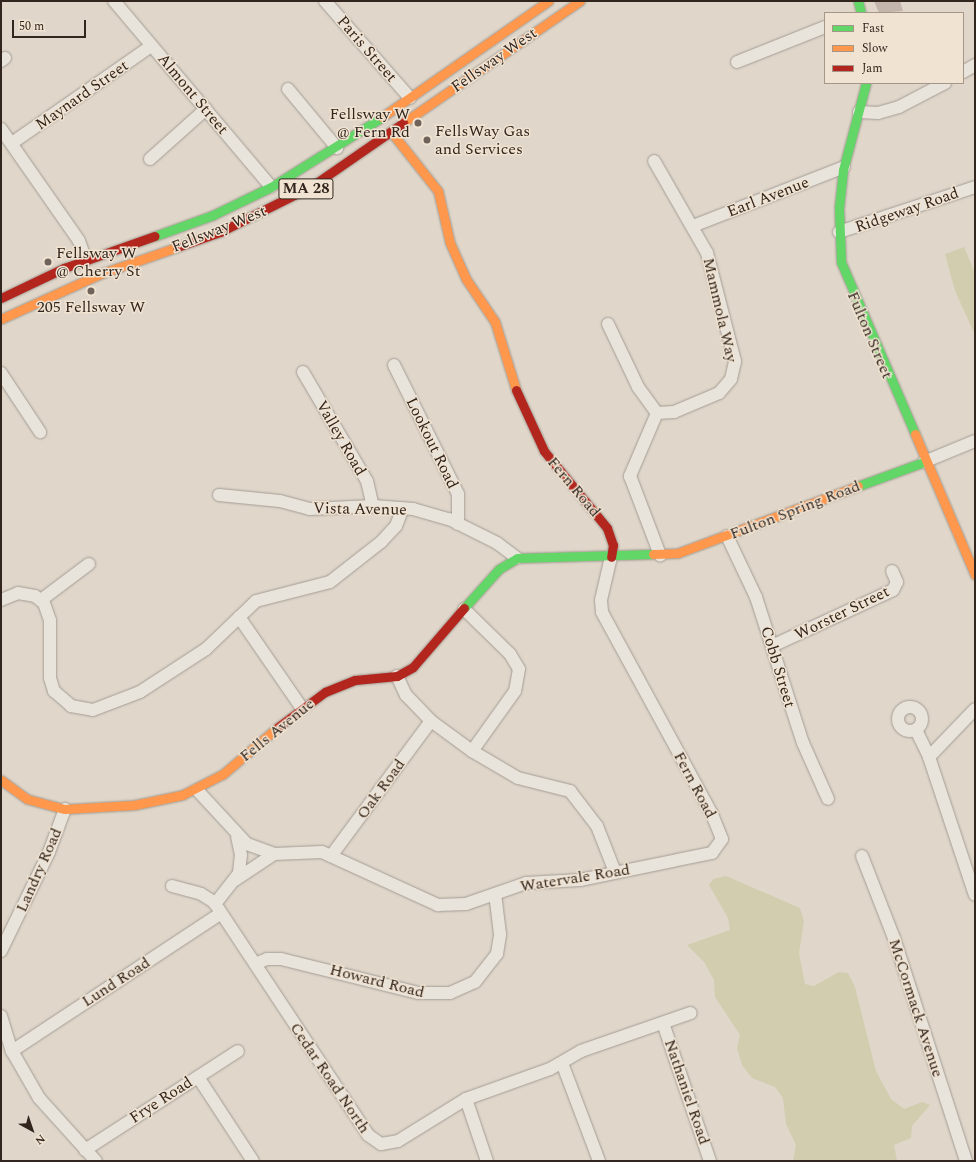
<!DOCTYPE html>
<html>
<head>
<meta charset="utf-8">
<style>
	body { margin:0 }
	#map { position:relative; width:976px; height:1162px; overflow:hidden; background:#e0d7ca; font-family:Spectral,serif }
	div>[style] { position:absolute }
	.green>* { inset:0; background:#d1cdae }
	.building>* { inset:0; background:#c3b5ac }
	.roads { filter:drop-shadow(0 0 1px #a49c94) drop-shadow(0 0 1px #a49c94) }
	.street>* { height:12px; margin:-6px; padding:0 6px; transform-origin:6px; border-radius:6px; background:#e8e3db }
	.street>.ring { margin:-6px; padding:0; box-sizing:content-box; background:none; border:12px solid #e8e3db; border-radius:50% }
	.fast>* { height:9px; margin:-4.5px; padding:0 4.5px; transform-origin:4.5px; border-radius:4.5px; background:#63d668 }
	.slow>* { height:9px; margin:-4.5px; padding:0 4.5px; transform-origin:4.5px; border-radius:4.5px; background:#ff974d }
	.jam>* { height:9px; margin:-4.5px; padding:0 4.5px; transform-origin:4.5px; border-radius:4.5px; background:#b3261e }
	.dots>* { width:11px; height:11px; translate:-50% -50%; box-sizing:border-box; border:2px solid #f0e3d1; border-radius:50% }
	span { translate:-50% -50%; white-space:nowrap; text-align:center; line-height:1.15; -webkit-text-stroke:3px #f0e3d1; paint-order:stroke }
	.shield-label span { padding:1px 3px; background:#f0e3d1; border:1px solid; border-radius:3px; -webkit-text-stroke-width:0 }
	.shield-label { font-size:15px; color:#31251e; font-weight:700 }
	.street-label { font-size:16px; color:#31251e }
	.poi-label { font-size:16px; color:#31251e }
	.right { translate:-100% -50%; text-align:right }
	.left { translate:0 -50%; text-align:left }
	.frame { position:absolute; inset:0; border:2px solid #31251e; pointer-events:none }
	.legend { position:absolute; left:824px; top:12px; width:140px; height:72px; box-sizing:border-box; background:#f0e3d1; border:1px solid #a49789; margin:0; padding:5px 7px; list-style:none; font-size:12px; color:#31251e }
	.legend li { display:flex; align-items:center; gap:8px; height:20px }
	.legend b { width:20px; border:1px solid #a49789 }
	.north { position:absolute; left:12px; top:1110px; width:40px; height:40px; -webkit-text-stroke:3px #f0e3d1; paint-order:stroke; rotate:140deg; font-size:11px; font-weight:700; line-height:16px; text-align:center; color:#31251e }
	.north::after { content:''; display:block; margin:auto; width:14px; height:18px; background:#31251e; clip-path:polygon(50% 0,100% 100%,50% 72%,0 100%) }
	.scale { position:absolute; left:12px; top:20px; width:74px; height:18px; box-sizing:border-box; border:2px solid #31251e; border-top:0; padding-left:5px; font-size:12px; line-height:14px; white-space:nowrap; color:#31251e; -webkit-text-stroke:3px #f0e3d1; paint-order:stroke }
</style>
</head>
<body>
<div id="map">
	<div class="green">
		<i style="clip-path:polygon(964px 247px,975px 273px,975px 335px,955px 291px,945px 254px)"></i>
		<i style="clip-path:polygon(726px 876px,800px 908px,804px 921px,799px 953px,805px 984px,814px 986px,839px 972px,848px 973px,855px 987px,876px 1071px,891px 1099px,904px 1109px,922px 1102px,930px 1105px,912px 1126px,911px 1138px,894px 1145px,897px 1161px,793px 1161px,796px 1145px,786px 1124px,783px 1098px,775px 1087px,752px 1078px,742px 1065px,737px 1048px,740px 1035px,715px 997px,714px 980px,704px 962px,687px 945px,730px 930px,728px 918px,709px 885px,713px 879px)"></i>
	</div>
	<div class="building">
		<i style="clip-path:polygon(874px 1px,900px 1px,903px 11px,879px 13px)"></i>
	</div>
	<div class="roads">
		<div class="street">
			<i style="left:114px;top:1px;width:243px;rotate:49.8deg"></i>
			<i style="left:325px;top:1px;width:129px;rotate:48.8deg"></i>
			<i style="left:1px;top:61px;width:5px;rotate:-37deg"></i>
			<i style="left:737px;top:62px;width:95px;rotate:-21.7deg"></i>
			<i style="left:963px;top:72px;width:14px;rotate:-30deg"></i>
			<i style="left:288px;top:89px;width:77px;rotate:50.3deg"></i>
			<i style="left:859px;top:112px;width:19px;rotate:3deg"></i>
			<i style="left:878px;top:113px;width:22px;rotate:-16deg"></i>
			<i style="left:899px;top:107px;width:52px;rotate:-27.6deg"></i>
			<i style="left:1px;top:129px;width:136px;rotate:55.1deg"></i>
			<i style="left:79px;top:241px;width:20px;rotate:70deg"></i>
			<i style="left:12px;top:143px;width:169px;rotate:-34.9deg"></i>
			<i style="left:150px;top:159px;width:75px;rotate:-41.8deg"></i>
			<i style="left:693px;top:226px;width:162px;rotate:-21.3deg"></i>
			<i style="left:839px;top:232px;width:143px;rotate:-18.3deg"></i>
			<i style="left:608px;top:324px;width:70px;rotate:64.5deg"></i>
			<i style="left:638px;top:387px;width:32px;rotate:54deg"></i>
			<i style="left:657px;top:413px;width:17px;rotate:-3deg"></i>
			<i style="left:674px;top:412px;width:49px;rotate:-22.9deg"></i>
			<i style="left:719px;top:393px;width:18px;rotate:-49deg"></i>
			<i style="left:731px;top:379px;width:18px;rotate:-77deg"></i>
			<i style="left:735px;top:361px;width:112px;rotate:-104.5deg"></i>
			<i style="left:707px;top:253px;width:106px;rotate:-119.9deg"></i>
			<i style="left:394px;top:365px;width:144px;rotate:63.6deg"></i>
			<i style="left:458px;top:494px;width:30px;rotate:90deg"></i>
			<i style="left:303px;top:372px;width:126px;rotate:59.6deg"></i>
			<i style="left:367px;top:481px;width:26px;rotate:77deg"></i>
			<i style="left:1px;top:373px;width:71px;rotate:56.5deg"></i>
			<i style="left:657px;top:413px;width:69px;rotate:113.2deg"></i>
			<i style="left:630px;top:476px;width:85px;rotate:69.2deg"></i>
			<i style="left:924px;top:462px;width:55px;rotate:-22.4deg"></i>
			<i style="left:219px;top:495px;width:61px;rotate:5.6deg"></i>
			<i style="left:280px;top:501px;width:31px;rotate:15deg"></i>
			<i style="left:310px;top:509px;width:63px;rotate:-2.7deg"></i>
			<i style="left:373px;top:506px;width:40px;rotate:4.3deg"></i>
			<i style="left:413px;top:509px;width:37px;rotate:16deg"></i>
			<i style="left:449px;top:519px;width:54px;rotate:26.6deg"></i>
			<i style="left:497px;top:543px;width:25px;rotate:37deg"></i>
			<i style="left:727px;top:536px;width:68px;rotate:64.6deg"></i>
			<i style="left:756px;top:597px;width:153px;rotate:72.2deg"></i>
			<i style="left:803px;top:743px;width:61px;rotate:65.9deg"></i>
			<i style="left:1px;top:600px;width:18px;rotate:-22deg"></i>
			<i style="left:18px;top:593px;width:17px;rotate:10deg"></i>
			<i style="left:35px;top:596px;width:11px;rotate:38deg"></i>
			<i style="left:44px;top:603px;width:18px;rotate:71deg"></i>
			<i style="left:50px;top:620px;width:58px;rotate:90deg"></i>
			<i style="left:50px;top:678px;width:14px;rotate:73deg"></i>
			<i style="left:54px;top:691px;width:23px;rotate:41deg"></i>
			<i style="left:71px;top:706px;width:22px;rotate:10deg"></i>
			<i style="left:93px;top:710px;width:50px;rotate:-21deg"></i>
			<i style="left:140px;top:692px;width:79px;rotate:-33.1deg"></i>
			<i style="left:206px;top:649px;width:69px;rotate:-43.8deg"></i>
			<i style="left:256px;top:601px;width:76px;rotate:-14.4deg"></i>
			<i style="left:330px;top:582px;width:65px;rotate:-38.1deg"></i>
			<i style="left:381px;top:542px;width:22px;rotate:-47deg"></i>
			<i style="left:396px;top:526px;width:19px;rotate:-69deg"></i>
			<i style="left:41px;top:600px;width:60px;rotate:-36.9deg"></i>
			<i style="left:464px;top:609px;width:64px;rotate:44.4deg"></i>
			<i style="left:510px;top:654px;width:17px;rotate:59deg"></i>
			<i style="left:519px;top:669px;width:22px;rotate:100deg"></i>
			<i style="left:515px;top:691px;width:74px;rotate:125.6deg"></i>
			<i style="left:239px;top:617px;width:109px;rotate:55.4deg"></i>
			<i style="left:772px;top:646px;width:133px;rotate:-24.8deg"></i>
			<i style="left:893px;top:590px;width:9px;rotate:-63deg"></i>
			<i style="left:897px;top:582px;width:12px;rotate:-114deg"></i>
			<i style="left:397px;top:676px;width:21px;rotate:65deg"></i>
			<i style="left:406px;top:695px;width:36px;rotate:46deg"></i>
			<i style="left:431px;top:721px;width:51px;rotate:36.2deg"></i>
			<i style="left:472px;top:751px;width:53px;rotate:30.4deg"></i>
			<i style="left:518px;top:778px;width:54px;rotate:14deg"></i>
			<i style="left:570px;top:791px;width:44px;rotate:52.4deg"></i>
			<i style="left:597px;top:826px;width:49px;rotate:68.6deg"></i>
			<i class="ring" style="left:898px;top:707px;width:12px;height:12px"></i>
			<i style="left:916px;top:730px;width:30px;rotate:64deg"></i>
			<i style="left:929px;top:757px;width:145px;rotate:71.6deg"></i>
			<i style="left:929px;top:757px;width:66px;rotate:-46.2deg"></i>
			<i style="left:197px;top:790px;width:74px;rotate:47.2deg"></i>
			<i style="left:247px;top:844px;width:29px;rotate:20deg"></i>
			<i style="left:274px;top:854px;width:48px;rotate:-2.4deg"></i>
			<i style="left:322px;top:852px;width:128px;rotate:24.6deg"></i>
			<i style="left:438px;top:905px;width:28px;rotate:-2deg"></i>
			<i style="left:466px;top:904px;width:64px;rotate:-19.3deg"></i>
			<i style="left:526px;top:883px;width:54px;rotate:-3.2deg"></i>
			<i style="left:580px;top:880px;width:135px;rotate:-11.6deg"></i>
			<i style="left:712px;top:853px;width:17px;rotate:-54deg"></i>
			<i style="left:722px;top:839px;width:27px;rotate:-112deg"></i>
			<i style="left:712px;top:814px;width:230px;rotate:-118.6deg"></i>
			<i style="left:602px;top:612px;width:12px;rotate:-95deg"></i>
			<i style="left:601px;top:600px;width:44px;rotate:-76.9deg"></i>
			<i style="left:331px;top:856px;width:168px;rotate:-53.5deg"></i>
			<i style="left:862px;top:856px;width:88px;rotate:68.7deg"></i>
			<i style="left:894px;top:938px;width:234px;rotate:72.1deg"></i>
			<i style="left:235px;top:880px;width:47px;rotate:-33.7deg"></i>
			<i style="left:172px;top:886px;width:30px;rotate:15deg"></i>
			<i style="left:201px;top:894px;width:15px;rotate:32deg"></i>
			<i style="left:214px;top:902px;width:279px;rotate:56.5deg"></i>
			<i style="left:368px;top:1135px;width:16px;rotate:35deg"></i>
			<i style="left:381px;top:1144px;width:17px;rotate:-10deg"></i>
			<i style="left:398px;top:1141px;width:80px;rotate:-31.7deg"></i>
			<i style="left:466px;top:1099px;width:89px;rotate:-19.7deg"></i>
			<i style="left:550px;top:1069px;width:36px;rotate:-30deg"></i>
			<i style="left:581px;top:1051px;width:116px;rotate:-19.1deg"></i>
			<i style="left:215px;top:904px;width:39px;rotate:-52deg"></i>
			<i style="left:239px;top:873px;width:18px;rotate:-84deg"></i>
			<i style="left:241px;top:855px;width:19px;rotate:-102deg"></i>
			<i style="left:1px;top:951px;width:110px;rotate:-64.1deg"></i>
			<i style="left:49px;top:852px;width:46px;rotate:-69.6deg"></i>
			<i style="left:255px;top:964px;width:13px;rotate:-23deg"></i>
			<i style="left:267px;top:959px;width:14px"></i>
			<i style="left:281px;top:959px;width:141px;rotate:13.9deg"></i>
			<i style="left:418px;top:993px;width:32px"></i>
			<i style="left:450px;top:993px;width:27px;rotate:-24deg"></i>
			<i style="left:475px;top:982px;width:36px;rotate:-52deg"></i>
			<i style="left:497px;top:954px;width:20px;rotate:-81deg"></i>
			<i style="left:500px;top:934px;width:39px;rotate:-97deg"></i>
			<i style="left:1px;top:1016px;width:37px;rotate:73deg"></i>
			<i style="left:12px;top:1051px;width:54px;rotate:60.1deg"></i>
			<i style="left:39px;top:1098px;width:85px;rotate:47.9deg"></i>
			<i style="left:663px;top:1023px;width:146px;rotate:71.2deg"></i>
			<i style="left:12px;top:1051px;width:250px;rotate:-33.4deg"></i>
			<i style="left:562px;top:1063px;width:105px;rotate:69.3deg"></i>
			<i style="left:198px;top:1077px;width:100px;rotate:56.8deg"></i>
			<i style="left:466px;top:1099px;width:65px;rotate:71.3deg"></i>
			<i style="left:85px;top:1150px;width:182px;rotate:-32.9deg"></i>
		</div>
		<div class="fast">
			<i style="left:858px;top:1px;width:12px;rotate:76deg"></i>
			<i style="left:866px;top:83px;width:90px;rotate:104.8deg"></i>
			<i style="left:843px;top:170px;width:39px;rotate:96deg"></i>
			<i style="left:839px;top:209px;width:53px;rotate:87.8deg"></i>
			<i style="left:841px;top:262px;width:187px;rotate:66.7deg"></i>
			<i style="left:155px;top:236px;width:62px;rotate:-19.9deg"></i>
			<i style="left:213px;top:215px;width:64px;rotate:-25.8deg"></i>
			<i style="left:271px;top:187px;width:131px;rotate:-32.2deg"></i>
			<i style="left:858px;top:486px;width:70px;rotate:-20deg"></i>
			<i style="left:464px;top:608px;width:52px;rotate:-48.1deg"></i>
			<i style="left:499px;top:569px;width:21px;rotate:-31deg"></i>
			<i style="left:517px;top:558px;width:136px;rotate:-1.7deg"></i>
		</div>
		<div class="slow">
			<i style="left:382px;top:117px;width:203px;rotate:-34.9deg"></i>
			<i style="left:403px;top:123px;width:215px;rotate:-34.6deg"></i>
			<i style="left:392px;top:133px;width:74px;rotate:51.6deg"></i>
			<i style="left:438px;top:191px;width:53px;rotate:77deg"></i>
			<i style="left:450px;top:243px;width:39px;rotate:66deg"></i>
			<i style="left:466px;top:279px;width:52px;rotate:56deg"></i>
			<i style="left:495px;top:322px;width:71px;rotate:72.8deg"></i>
			<i style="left:1px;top:319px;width:109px;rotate:-24.4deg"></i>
			<i style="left:100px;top:274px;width:82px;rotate:-19.3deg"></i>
			<i style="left:915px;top:434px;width:153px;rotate:66.9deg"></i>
			<i style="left:653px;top:554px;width:25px;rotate:-2deg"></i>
			<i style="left:678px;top:553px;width:192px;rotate:-20.4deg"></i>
			<i style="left:1px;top:780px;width:32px;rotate:36deg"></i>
			<i style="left:27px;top:799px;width:39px;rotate:15deg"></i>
			<i style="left:65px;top:809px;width:69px;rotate:-3.3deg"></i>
			<i style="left:134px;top:805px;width:49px;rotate:-11.8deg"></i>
			<i style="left:182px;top:795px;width:46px;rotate:-27.1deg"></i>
			<i style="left:223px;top:774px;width:72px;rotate:-40.5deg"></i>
		</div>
		<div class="jam">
			<i style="left:177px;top:247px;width:46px;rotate:-19.2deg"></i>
			<i style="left:220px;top:232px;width:103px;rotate:-26.6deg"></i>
			<i style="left:312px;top:186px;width:111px;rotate:-34.7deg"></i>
			<i style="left:1px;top:298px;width:70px;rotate:-25.5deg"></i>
			<i style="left:64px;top:268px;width:96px;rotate:-19.4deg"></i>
			<i style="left:516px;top:390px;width:67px;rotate:65.3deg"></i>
			<i style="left:544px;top:451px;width:99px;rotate:50.7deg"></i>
			<i style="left:607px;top:528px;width:18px;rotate:71deg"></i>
			<i style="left:613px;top:545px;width:12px;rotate:99deg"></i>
			<i style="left:278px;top:727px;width:59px;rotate:-36.7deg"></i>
			<i style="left:325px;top:692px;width:32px;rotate:-22deg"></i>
			<i style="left:355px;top:680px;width:42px;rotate:-5.4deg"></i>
			<i style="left:397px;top:676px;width:18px;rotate:-29deg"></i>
			<i style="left:413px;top:667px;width:78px;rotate:-49.2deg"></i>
		</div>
	</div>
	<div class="dots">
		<i style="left:418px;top:123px;background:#6e635a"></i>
		<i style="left:427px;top:140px;background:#6e635a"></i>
		<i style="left:48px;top:262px;background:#6e635a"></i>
		<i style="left:91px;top:291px;background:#6e635a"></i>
	</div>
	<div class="shield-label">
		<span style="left:306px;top:189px">MA 28</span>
	</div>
	<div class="street-label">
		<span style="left:367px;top:49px;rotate:49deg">Paris Street</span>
		<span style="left:494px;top:60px;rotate:-35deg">Fellsway West</span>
		<span style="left:193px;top:94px;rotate:50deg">Almont Street</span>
		<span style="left:82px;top:95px;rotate:-35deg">Maynard Street</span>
		<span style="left:768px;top:197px;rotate:-21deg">Earl Avenue</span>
		<span style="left:907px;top:210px;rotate:-19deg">Ridgeway Road</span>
		<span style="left:219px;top:229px;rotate:-22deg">Fellsway West</span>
		<span style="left:720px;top:310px;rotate:77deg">Mammola Way</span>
		<span style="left:870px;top:335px;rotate:67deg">Fulton Street</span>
		<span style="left:341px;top:438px;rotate:60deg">Valley Road</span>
		<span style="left:432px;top:443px;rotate:64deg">Lookout Road</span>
		<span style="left:574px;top:487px;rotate:50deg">Fern Road</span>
		<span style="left:360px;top:509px;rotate:1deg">Vista Avenue</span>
		<span style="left:795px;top:510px;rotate:-21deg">Fulton Spring Road</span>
		<span style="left:842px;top:613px;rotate:-26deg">Worster Street</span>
		<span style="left:778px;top:667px;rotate:73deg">Cobb Street</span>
		<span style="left:277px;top:730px;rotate:-39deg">Fells Avenue</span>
		<span style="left:695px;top:785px;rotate:62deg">Fern Road</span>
		<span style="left:381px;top:789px;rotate:-54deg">Oak Road</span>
		<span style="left:39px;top:870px;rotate:-66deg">Landry Road</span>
		<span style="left:575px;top:878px;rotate:-9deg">Watervale Road</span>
		<span style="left:377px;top:981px;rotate:14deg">Howard Road</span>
		<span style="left:116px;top:982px;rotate:-33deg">Lund Road</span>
		<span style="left:916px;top:1008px;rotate:72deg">McCormack Avenue</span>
		<span style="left:330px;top:1078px;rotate:56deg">Cedar Road North</span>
		<span style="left:687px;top:1092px;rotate:71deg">Nathaniel Road</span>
		<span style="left:161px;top:1100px;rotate:-33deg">Frye Road</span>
	</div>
	<div class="poi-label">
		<span class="right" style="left:410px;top:123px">Fellsway W<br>@ Fern Rd</span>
		<span class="left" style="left:435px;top:140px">FellsWay Gas<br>and Services</span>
		<span class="left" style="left:56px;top:262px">Fellsway W<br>@ Cherry St</span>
		<span style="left:91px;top:307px">205 Fellsway W</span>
	</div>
	<div class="frame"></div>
	<ul class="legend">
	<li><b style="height:5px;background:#63d668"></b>Fast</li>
	<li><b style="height:5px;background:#ff974d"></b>Slow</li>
	<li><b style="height:5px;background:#b3261e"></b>Jam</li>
	</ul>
	<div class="north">N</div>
	<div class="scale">50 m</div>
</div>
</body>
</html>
